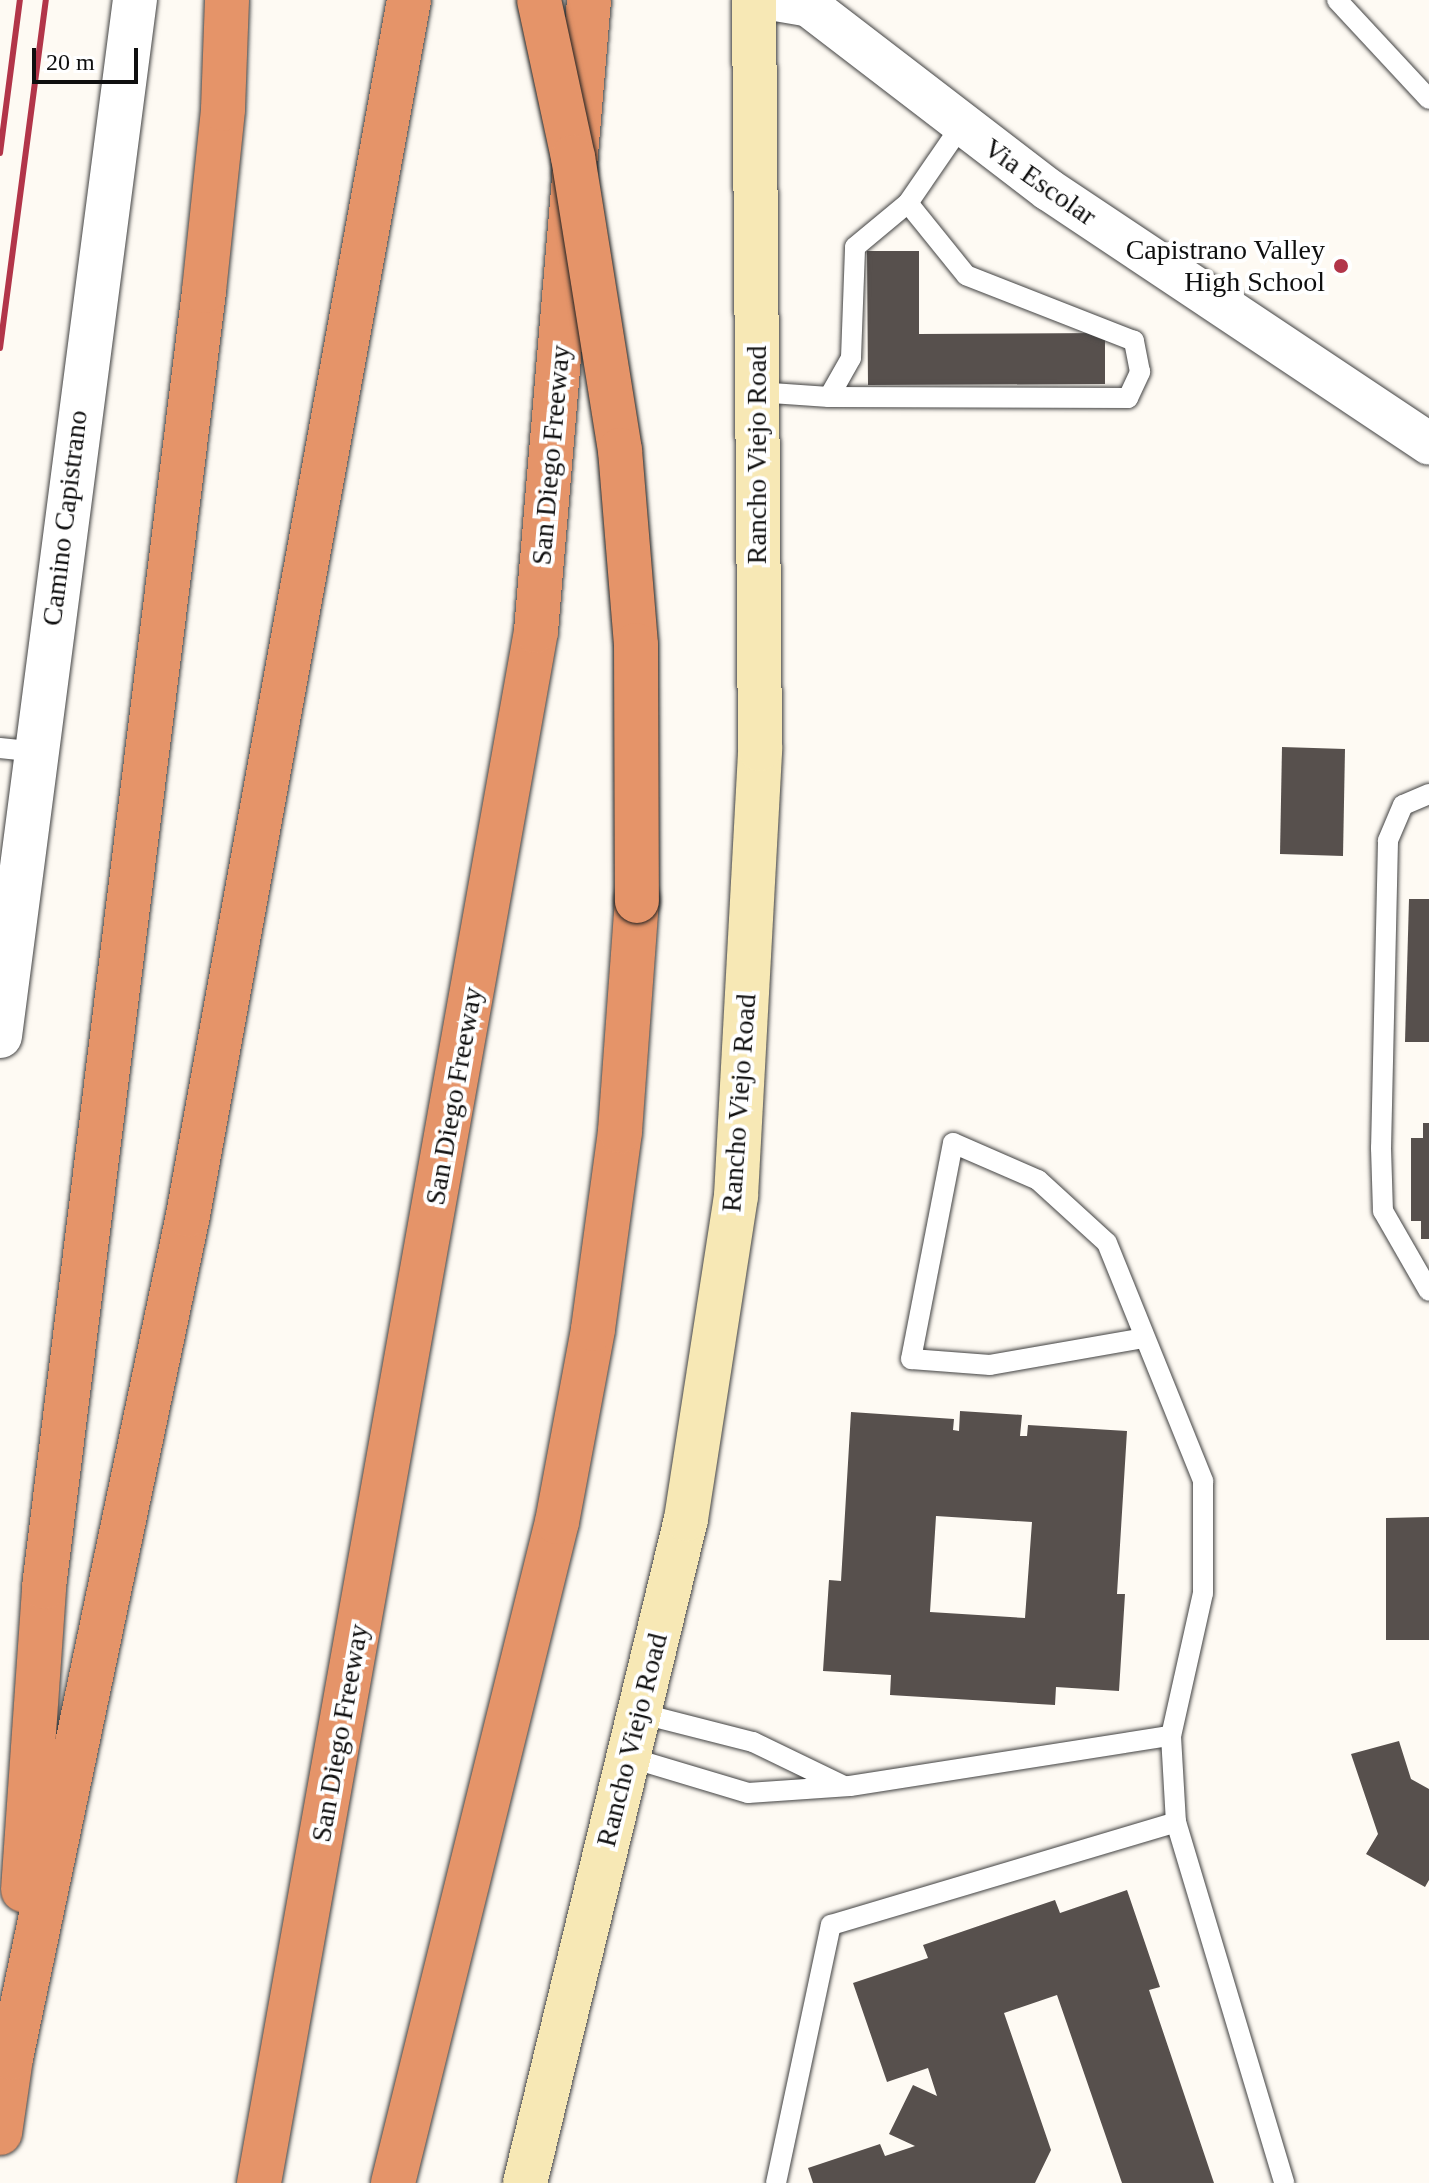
<!DOCTYPE html>
<html>
<head>
<meta charset="utf-8">
<style>
	body { margin:0 }
	#map { position:relative; width:1429px; height:2183px; overflow:hidden; background:#fefaf3; font-family:"Times New Roman",serif }
	div>[style] { position:absolute }
	.building>* { inset:0; background:#57504d }
	.roads { filter:drop-shadow(0 0 2px #424242) drop-shadow(0 0 2px #424242) }
	.service>* { height:20px; margin:-10px; padding:0 10px; transform-origin:10px; border-radius:10px; background:#fff }
	.minor>* { height:42px; margin:-21px; padding:0 21px; transform-origin:21px; border-radius:21px; background:#fff }
	.tertiary>* { height:44px; margin:-22px; padding:0 22px; transform-origin:22px; border-radius:22px; background:#fff }
	.secondary>* { height:44px; margin:-22px; padding:0 22px; transform-origin:22px; border-radius:22px; background:#f7e8b5 }
	.motorway>* { height:44px; margin:-22px; padding:0 22px; transform-origin:22px; border-radius:22px; background:#e59469 }
	.rail>* { height:6px; margin:-3px; padding:0 3px; transform-origin:3px; border-radius:3px; background:#b23549 }
	.bridges { filter:drop-shadow(0 0 2px #202020) drop-shadow(0 0 2px #202020) }
	.motorway-bridge>* { height:44px; margin:-22px; padding:0 22px; transform-origin:22px; border-radius:22px; background:#e59469 }
	.dots>* { width:22px; height:22px; translate:-50% -50%; box-sizing:border-box; border:4px solid #fff; border-radius:50% }
	span { translate:-50% -50%; white-space:nowrap; text-align:center; line-height:1.15; -webkit-text-stroke:8px #fff; paint-order:stroke }
	.street-label { font-size:28px; color:#0f0f0f }
	.poi-label { font-size:28px; color:#0f0f0f }
	.right { translate:-100% -50%; text-align:right }
	.scale { position:absolute; left:32px; top:48px; width:106px; height:36px; box-sizing:border-box; border:4px solid #0f0f0f; border-top:0; padding-left:10px; font-size:24px; line-height:28px; white-space:nowrap; color:#0f0f0f; -webkit-text-stroke:6px #fff; paint-order:stroke }
</style>
</head>
<body>
<div id="map">
	<div class="building">
		<i style="clip-path:polygon(867px 251px,919px 251px,919px 334px,1105px 333px,1105px 384px,868px 385px)"></i>
		<i style="clip-path:polygon(1282px 747px,1345px 749px,1343px 856px,1280px 854px)"></i>
		<i style="clip-path:polygon(1409px 899px,1429px 899px,1429px 1042px,1405px 1042px)"></i>
		<i style="clip-path:polygon(1423px 1123px,1429px 1123px,1429px 1239px,1421px 1239px,1421px 1221px,1411px 1221px,1411px 1138px,1423px 1138px)"></i>
		<i style="clip-path:polygon(evenodd,960px 1411px,1022px 1415px,1020px 1436px,1027px 1436px,1028px 1425px,1127px 1431px,1117px 1594px,1125px 1594px,1119px 1691px,1056px 1687px,1055px 1705px,890px 1695px,891px 1675px,823px 1671px,829px 1580px,841px 1581px,851px 1412px,954px 1419px,953px 1430px,959px 1431px,960px 1411px,936px 1516px,1032px 1522px,1025px 1618px,930px 1612px,936px 1516px)"></i>
		<i style="clip-path:polygon(1429px 1517px,1429px 1640px,1386px 1640px,1386px 1518px)"></i>
		<i style="clip-path:polygon(1399px 1741px,1411px 1779px,1429px 1789px,1429px 1880px,1425px 1887px,1366px 1854px,1378px 1834px,1351px 1754px)"></i>
		<i style="clip-path:polygon(1127px 1890px,1160px 1987px,1149px 1990px,1214px 2183px,1122px 2183px,1057px 1995px,1004px 2013px,1051px 2150px,1035px 2183px,813px 2183px,808px 2168px,880px 2144px,885px 2156px,915px 2146px,889px 2134px,913px 2085px,937px 2096px,928px 2068px,887px 2082px,853px 1983px,928px 1958px,923px 1945px,1055px 1900px,1060px 1913px)"></i>
	</div>
	<div class="roads">
		<div class="service">
			<i style="left:1337px;top:0;width:135px;rotate:47.1deg"></i>
			<i style="left:757px;top:392px;width:72px;rotate:4deg"></i>
			<i style="left:829px;top:397px;width:299px;rotate:0.2deg"></i>
			<i style="left:1128px;top:398px;width:29px;rotate:-65deg"></i>
			<i style="left:1140px;top:372px;width:32px;rotate:-101deg"></i>
			<i style="left:1134px;top:341px;width:180px;rotate:-158.6deg"></i>
			<i style="left:966px;top:275px;width:92px;rotate:-128.9deg"></i>
			<i style="left:829px;top:397px;width:45px;rotate:-60.6deg"></i>
			<i style="left:851px;top:358px;width:111px;rotate:-87.9deg"></i>
			<i style="left:855px;top:247px;width:69px;rotate:-39.7deg"></i>
			<i style="left:908px;top:203px;width:93px;rotate:-55.5deg"></i>
			<i style="left:0;top:748px;width:36px;rotate:6deg"></i>
			<i style="left:1429px;top:794px;width:28px;rotate:157deg"></i>
			<i style="left:1403px;top:805px;width:39px;rotate:113deg"></i>
			<i style="left:1388px;top:841px;width:307px;rotate:91.3deg"></i>
			<i style="left:1381px;top:1148px;width:63px;rotate:88.2deg"></i>
			<i style="left:1383px;top:1211px;width:92px;rotate:60.1deg"></i>
			<i style="left:1144px;top:1338px;width:156px;rotate:170.1deg"></i>
			<i style="left:990px;top:1365px;width:79px;rotate:-175.7deg"></i>
			<i style="left:911px;top:1359px;width:220px;rotate:-79deg"></i>
			<i style="left:953px;top:1143px;width:93px;rotate:23.5deg"></i>
			<i style="left:1038px;top:1180px;width:93px;rotate:42.4deg"></i>
			<i style="left:1107px;top:1243px;width:257px;rotate:68deg"></i>
			<i style="left:1203px;top:1481px;width:112px;rotate:90deg"></i>
			<i style="left:1203px;top:1593px;width:147px;rotate:102.6deg"></i>
			<i style="left:1171px;top:1736px;width:86px;rotate:86.7deg"></i>
			<i style="left:1176px;top:1822px;width:377px;rotate:73.3deg"></i>
			<i style="left:639px;top:1713px;width:118px;rotate:14.3deg"></i>
			<i style="left:753px;top:1742px;width:101px;rotate:25.8deg"></i>
			<i style="left:628px;top:1757px;width:125px;rotate:16.7deg"></i>
			<i style="left:748px;top:1793px;width:102px;rotate:-3.9deg"></i>
			<i style="left:850px;top:1786px;width:325px;rotate:-8.9deg"></i>
			<i style="left:776px;top:2183px;width:264px;rotate:-78deg"></i>
			<i style="left:831px;top:1925px;width:360px;rotate:-16.6deg"></i>
		</div>
		<div class="minor">
			<i style="left:776px;top:0;width:34px;rotate:10deg"></i>
			<i style="left:809px;top:6px;width:302px;rotate:37.5deg"></i>
			<i style="left:1049px;top:190px;width:457px;rotate:33.7deg"></i>
		</div>
		<div class="tertiary">
			<i style="left:0;top:1036px;width:1045px;rotate:-82.58deg"></i>
		</div>
		<div class="secondary">
			<i style="left:525px;top:2183px;width:683px;rotate:-76.37deg"></i>
			<i style="left:686px;top:1519px;width:327px;rotate:-81.2deg"></i>
			<i style="left:736px;top:1196px;width:448px;rotate:-86.9deg"></i>
			<i style="left:760px;top:749px;width:749px;rotate:-90.46deg"></i>
		</div>
		<div class="motorway">
			<i style="left:23px;top:1890px;width:304px;rotate:-86deg"></i>
			<i style="left:44px;top:1587px;width:1306px;rotate:-82.96deg"></i>
			<i style="left:204px;top:291px;width:183px;rotate:-84deg"></i>
			<i style="left:223px;top:109px;width:109px;rotate:-87.9deg"></i>
			<i style="left:0;top:2133px;width:76px;rotate:-81.7deg"></i>
			<i style="left:11px;top:2058px;width:861px;rotate:-78.14deg"></i>
			<i style="left:188px;top:1215px;width:1235px;rotate:-79.69deg"></i>
			<i style="left:259px;top:2183px;width:1577px;rotate:-79.88deg"></i>
			<i style="left:536px;top:631px;width:633px;rotate:-85.2deg"></i>
			<i style="left:393px;top:2183px;width:681px;rotate:-76.07deg"></i>
			<i style="left:557px;top:1522px;width:196px;rotate:-79.4deg"></i>
			<i style="left:593px;top:1329px;width:200px;rotate:-82.2deg"></i>
			<i style="left:620px;top:1131px;width:231px;rotate:-85.8deg"></i>
		</div>
	</div>
	<div class="rail">
		<i style="left:0;top:153px;width:154px;rotate:-82.6deg"></i>
		<i style="left:0;top:348px;width:351px;rotate:-82.5deg"></i>
	</div>
	<div class="bridges">
		<div class="motorway-bridge">
			<i style="left:539px;top:0;width:161px;rotate:77.8deg"></i>
			<i style="left:573px;top:157px;width:297px;rotate:80.9deg"></i>
			<i style="left:620px;top:450px;width:196px;rotate:85.3deg"></i>
			<i style="left:636px;top:645px;width:256px;rotate:89.8deg"></i>
		</div>
	</div>
	<div class="dots">
		<i style="left:1341px;top:266px;background:#b23549"></i>
	</div>
	<div class="street-label">
		<span style="left:1040px;top:182px;rotate:35deg">Via Escolar</span>
		<span style="left:551px;top:455px;rotate:-85deg">San Diego Freeway</span>
		<span style="left:757px;top:455px;rotate:-90deg">Rancho Viejo Road</span>
		<span style="left:65px;top:518px;rotate:-83deg">Camino Capistrano</span>
		<span style="left:454px;top:1096px;rotate:-80deg">San Diego Freeway</span>
		<span style="left:739px;top:1103px;rotate:-86deg">Rancho Viejo Road</span>
		<span style="left:340px;top:1733px;rotate:-80deg">San Diego Freeway</span>
		<span style="left:632px;top:1740px;rotate:-76deg">Rancho Viejo Road</span>
	</div>
	<div class="poi-label">
		<span class="right" style="left:1325px;top:266px">Capistrano Valley<br>High School</span>
	</div>
	<div class="scale">20 m</div>
</div>
</body>
</html>
